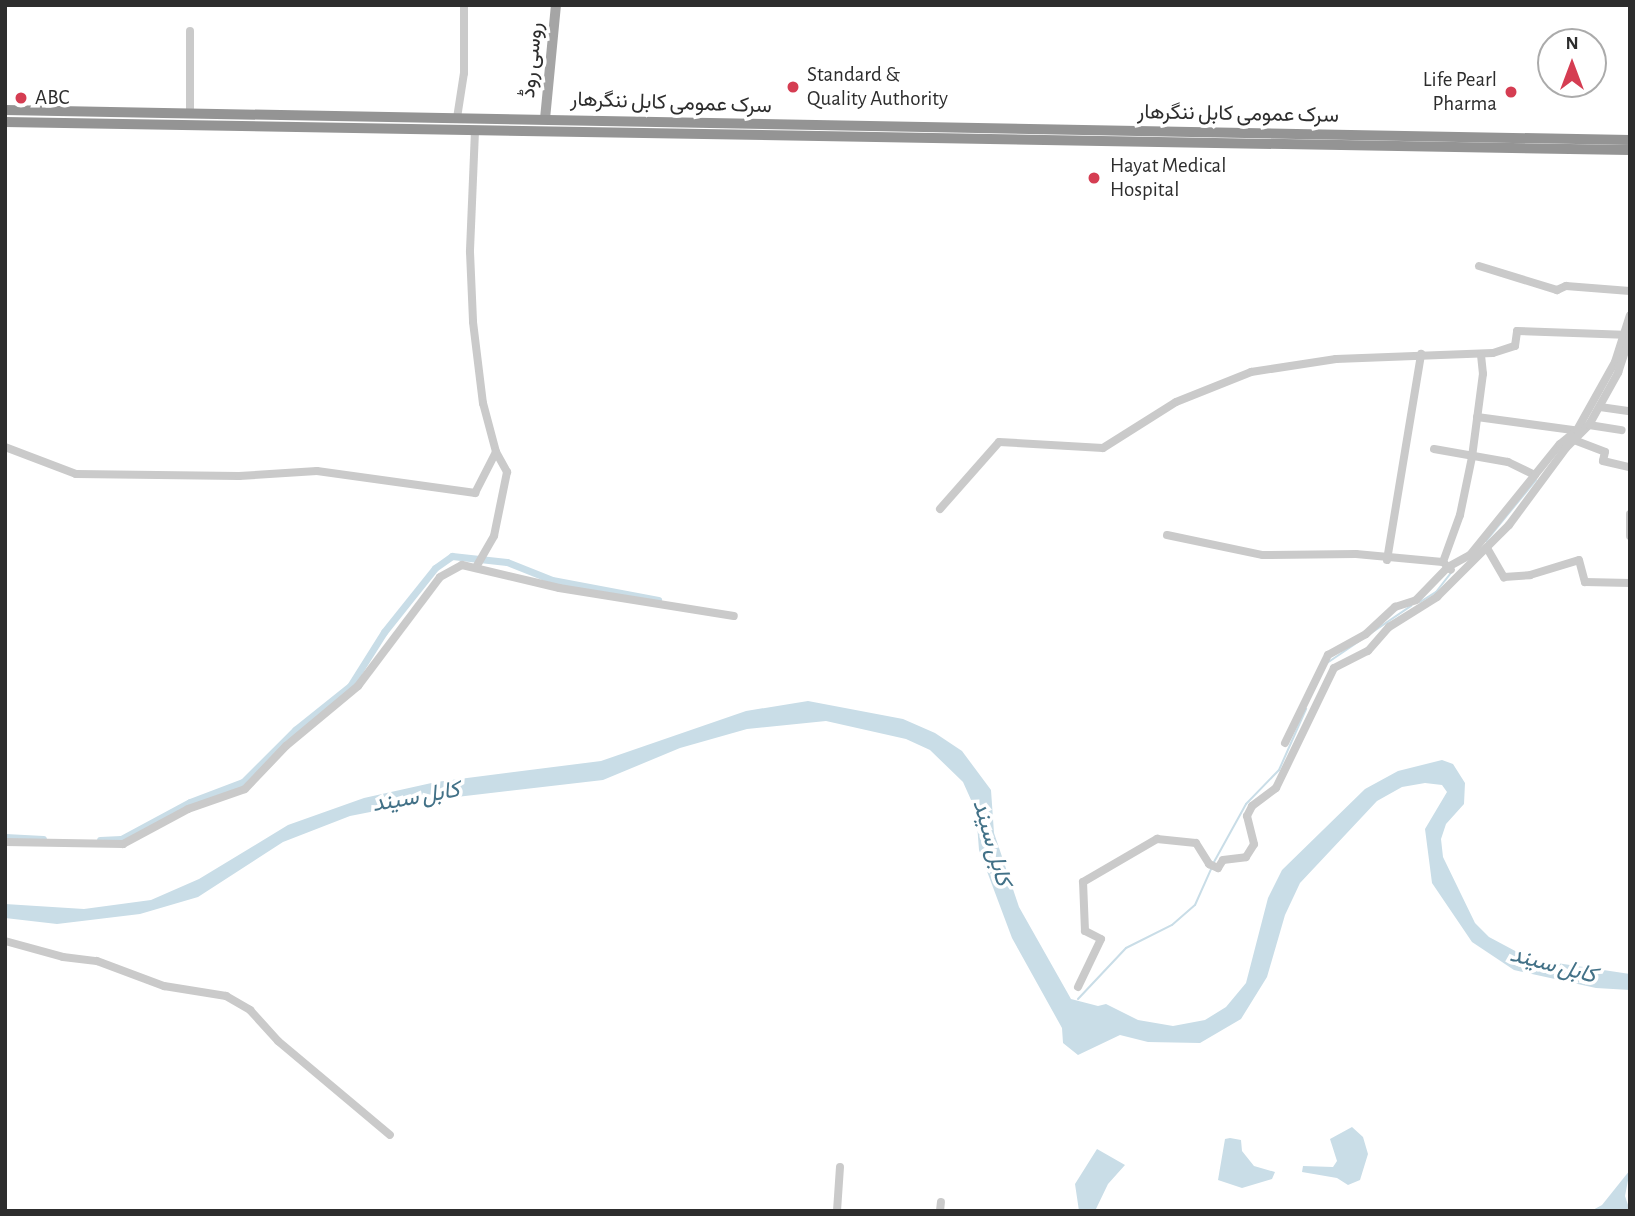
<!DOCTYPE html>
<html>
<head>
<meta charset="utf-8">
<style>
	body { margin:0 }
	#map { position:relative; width:1635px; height:1216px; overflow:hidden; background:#fff; font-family:"Alegreya Sans",Vazirmatn,sans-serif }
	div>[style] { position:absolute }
	.water>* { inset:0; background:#c9dde7 }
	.stream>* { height:2px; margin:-1px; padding:0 1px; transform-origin:1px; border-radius:1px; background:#c9dde7 }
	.canal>* { height:7px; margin:-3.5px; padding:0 3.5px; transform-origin:3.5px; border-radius:3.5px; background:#c9dde7 }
	.minor>* { height:8px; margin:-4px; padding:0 4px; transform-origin:4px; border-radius:4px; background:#cacaca }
	.major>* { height:10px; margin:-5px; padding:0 5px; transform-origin:5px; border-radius:5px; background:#a5a5a5 }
	.highway>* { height:10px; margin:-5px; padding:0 5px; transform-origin:5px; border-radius:5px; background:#949494 }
	.dots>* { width:19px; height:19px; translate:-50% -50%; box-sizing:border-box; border:4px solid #fff; border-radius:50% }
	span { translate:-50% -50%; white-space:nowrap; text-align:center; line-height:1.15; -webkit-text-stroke:7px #fff; paint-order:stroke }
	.street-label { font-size:21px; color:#2d2d2d }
	.poi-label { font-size:21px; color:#2d2d2d }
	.left { translate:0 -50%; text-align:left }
	.right { translate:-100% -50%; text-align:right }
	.water-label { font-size:23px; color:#427187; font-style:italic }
	.frame { position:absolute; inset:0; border:7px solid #2d2d2d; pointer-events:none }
	.north { position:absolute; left:1537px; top:28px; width:70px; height:70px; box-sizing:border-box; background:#fff; border:2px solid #ababab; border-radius:50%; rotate:0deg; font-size:19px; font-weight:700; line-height:28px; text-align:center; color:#2d2d2d }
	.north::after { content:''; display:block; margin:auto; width:24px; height:32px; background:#d53d52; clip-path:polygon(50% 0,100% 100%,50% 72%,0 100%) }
</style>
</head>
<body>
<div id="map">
	<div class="water">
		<i style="clip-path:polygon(808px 701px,903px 719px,935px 733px,962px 751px,991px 790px,994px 833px,1019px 907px,1071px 999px,1098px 1006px,1106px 1004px,1138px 1020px,1173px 1026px,1205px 1020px,1226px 1007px,1246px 983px,1268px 898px,1282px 870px,1365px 789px,1398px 771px,1442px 760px,1453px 764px,1465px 783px,1464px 804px,1446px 824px,1441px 839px,1443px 857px,1475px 923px,1489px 937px,1530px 959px,1630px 974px,1630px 990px,1596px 988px,1514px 970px,1472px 942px,1432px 883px,1425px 829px,1447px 792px,1442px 785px,1425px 783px,1402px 787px,1377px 801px,1300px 883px,1285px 915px,1267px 977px,1241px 1019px,1200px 1043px,1148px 1042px,1120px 1035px,1078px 1055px,1063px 1043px,1062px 1028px,1012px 938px,979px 850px,976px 811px,963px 782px,930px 750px,906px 739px,826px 721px,747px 729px,680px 748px,603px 780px,431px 800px,350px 816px,283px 842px,198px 897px,140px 914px,57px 924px,5px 918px,5px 904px,84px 909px,151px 900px,199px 879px,288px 825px,364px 798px,436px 782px,601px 761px,746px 711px)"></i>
		<i style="clip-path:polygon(1352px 1127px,1363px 1137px,1368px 1154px,1360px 1180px,1348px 1185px,1337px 1178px,1302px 1172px,1303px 1166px,1333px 1167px,1337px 1161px,1330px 1139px)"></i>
		<i style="clip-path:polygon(1230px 1138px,1241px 1140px,1242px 1151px,1254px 1166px,1275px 1172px,1272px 1179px,1242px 1188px,1218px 1180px,1225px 1139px)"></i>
		<i style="clip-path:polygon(1097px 1149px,1125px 1165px,1108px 1184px,1095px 1211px,1079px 1211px,1075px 1184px)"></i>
		<i style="clip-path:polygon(1630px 1170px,1625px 1196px,1630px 1211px,1591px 1211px,1602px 1205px)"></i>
	</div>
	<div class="stream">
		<i style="left:1486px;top:541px;width:79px;rotate:-50.7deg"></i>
		<i style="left:1420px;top:602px;width:19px;rotate:-32deg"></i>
		<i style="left:1436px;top:592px;width:24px;rotate:-52deg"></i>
		<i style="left:1327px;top:663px;width:102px;rotate:-34.2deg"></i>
		<i style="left:1214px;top:862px;width:66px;rotate:-61.1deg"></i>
		<i style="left:1246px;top:804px;width:47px;rotate:-45.9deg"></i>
		<i style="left:1279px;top:770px;width:67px;rotate:-66.1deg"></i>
		<i style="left:1078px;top:999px;width:70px;rotate:-46.7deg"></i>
		<i style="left:1126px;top:948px;width:51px;rotate:-26.6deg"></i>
		<i style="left:1172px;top:925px;width:30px;rotate:-41deg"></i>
		<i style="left:1195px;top:905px;width:42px;rotate:-65.9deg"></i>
	</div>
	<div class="canal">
		<i style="left:5px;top:837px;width:38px;rotate:3deg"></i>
		<i style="left:100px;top:840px;width:21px;rotate:-3deg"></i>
		<i style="left:121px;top:839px;width:78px;rotate:-28.2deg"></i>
		<i style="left:190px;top:802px;width:57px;rotate:-20.7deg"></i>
		<i style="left:243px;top:782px;width:74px;rotate:-45deg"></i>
		<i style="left:295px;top:730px;width:70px;rotate:-38.7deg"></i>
		<i style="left:350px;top:686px;width:64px;rotate:-57.8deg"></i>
		<i style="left:384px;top:632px;width:82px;rotate:-51.4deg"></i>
		<i style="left:435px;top:568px;width:21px;rotate:-35deg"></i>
		<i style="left:452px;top:556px;width:55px;rotate:6.2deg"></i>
		<i style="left:507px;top:562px;width:48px;rotate:21.8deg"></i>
		<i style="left:552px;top:580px;width:108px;rotate:10.7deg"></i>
	</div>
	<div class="minor">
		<i style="left:190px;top:31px;width:83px;rotate:90deg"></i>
		<i style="left:457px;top:118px;width:46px;rotate:-81.2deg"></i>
		<i style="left:464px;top:73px;width:68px;rotate:-90deg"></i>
		<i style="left:475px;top:131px;width:121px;rotate:92.4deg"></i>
		<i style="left:470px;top:252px;width:70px;rotate:87.5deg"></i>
		<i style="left:473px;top:322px;width:82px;rotate:83deg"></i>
		<i style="left:483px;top:403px;width:51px;rotate:75.1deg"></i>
		<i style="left:496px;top:452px;width:23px;rotate:61deg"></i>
		<i style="left:507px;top:472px;width:65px;rotate:101.5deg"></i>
		<i style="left:494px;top:536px;width:36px;rotate:120deg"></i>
		<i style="left:1479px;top:266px;width:82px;rotate:17.1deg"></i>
		<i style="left:1557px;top:290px;width:10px;rotate:-24deg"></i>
		<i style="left:1566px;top:286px;width:64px;rotate:4.5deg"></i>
		<i style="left:1600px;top:407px;width:30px;rotate:8deg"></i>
		<i style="left:1477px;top:417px;width:104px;rotate:7.7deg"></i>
		<i style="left:1589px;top:425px;width:33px;rotate:9deg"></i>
		<i style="left:1574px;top:440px;width:33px;rotate:21deg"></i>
		<i style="left:1605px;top:452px;width:9px;rotate:103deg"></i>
		<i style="left:1603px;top:461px;width:28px;rotate:13deg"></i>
		<i style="left:5px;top:447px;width:76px;rotate:20.8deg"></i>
		<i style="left:76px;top:474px;width:163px;rotate:0.7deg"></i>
		<i style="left:239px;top:476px;width:78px;rotate:-3.7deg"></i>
		<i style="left:317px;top:471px;width:160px;rotate:7.9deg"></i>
		<i style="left:475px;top:493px;width:46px;rotate:-62.9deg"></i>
		<i style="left:1434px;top:449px;width:75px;rotate:10deg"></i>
		<i style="left:1508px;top:462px;width:30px;rotate:26deg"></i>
		<i style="left:940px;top:509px;width:89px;rotate:-48.6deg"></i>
		<i style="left:999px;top:442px;width:104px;rotate:3.3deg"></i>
		<i style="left:1103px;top:448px;width:86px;rotate:-32.2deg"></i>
		<i style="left:1176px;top:402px;width:81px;rotate:-21.8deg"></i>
		<i style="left:1251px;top:372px;width:86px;rotate:-8.7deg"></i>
		<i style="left:1336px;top:359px;width:157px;rotate:-2.2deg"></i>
		<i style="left:1493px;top:353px;width:23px;rotate:-18deg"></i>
		<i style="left:1515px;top:346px;width:15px;rotate:-82deg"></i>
		<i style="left:1517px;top:331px;width:113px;rotate:2deg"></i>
		<i style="left:1630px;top:514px;width:22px;rotate:90deg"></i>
		<i style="left:1167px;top:535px;width:98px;rotate:11.8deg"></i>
		<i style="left:1263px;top:555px;width:93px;rotate:-0.6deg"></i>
		<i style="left:1356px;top:554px;width:87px;rotate:5.3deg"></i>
		<i style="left:1443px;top:562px;width:11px;rotate:45deg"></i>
		<i style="left:1487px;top:548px;width:34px;rotate:60deg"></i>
		<i style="left:1504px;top:577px;width:26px;rotate:-4deg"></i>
		<i style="left:1530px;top:575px;width:51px;rotate:-17deg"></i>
		<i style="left:1579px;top:560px;width:23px;rotate:75deg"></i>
		<i style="left:1585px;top:582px;width:45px;rotate:1.3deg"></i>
		<i style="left:1387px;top:560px;width:209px;rotate:-80.6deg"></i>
		<i style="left:1443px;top:562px;width:50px;rotate:-70.1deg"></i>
		<i style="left:1460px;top:515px;width:59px;rotate:-78.3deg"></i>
		<i style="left:1472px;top:457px;width:84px;rotate:-82.5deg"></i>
		<i style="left:1483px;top:374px;width:20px;rotate:-96deg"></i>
		<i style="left:1285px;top:743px;width:98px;rotate:-64deg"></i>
		<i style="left:1328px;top:655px;width:43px;rotate:-28.9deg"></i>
		<i style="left:1366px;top:634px;width:40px;rotate:-43deg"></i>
		<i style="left:1395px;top:607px;width:22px;rotate:-18deg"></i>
		<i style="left:1416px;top:600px;width:46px;rotate:-45.9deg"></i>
		<i style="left:1448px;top:567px;width:25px;rotate:-29deg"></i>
		<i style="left:1470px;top:555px;width:143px;rotate:-51deg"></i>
		<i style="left:1560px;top:444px;width:22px;rotate:-39deg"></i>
		<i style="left:1577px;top:430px;width:78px;rotate:-60.8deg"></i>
		<i style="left:1615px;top:362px;width:49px;rotate:-72.3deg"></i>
		<i style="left:5px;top:842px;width:118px;rotate:1deg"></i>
		<i style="left:123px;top:844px;width:74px;rotate:-28.3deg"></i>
		<i style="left:188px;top:809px;width:60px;rotate:-19.3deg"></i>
		<i style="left:245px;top:789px;width:59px;rotate:-46.4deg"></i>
		<i style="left:286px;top:746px;width:94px;rotate:-39.8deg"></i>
		<i style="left:358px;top:686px;width:136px;rotate:-53deg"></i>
		<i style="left:440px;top:577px;width:25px;rotate:-29deg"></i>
		<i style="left:462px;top:565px;width:100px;rotate:13.3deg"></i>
		<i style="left:559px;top:588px;width:177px;rotate:9.1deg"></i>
		<i style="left:5px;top:941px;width:60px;rotate:15.4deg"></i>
		<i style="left:63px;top:957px;width:34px;rotate:7deg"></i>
		<i style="left:97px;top:961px;width:72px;rotate:20.5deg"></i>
		<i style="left:164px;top:986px;width:63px;rotate:9.2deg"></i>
		<i style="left:226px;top:996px;width:28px;rotate:30deg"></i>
		<i style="left:250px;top:1010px;width:42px;rotate:47.9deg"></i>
		<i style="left:278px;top:1041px;width:146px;rotate:40deg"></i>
		<i style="left:1078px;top:987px;width:53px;rotate:-64.4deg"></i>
		<i style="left:1101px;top:939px;width:18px;rotate:-153deg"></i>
		<i style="left:1085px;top:931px;width:49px;rotate:-92.3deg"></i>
		<i style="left:1083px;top:882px;width:86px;rotate:-30.2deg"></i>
		<i style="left:1157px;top:839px;width:39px;rotate:6deg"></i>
		<i style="left:1196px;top:843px;width:25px;rotate:58deg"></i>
		<i style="left:1209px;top:864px;width:10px;rotate:24deg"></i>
		<i style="left:1218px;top:868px;width:9px;rotate:-58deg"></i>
		<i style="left:1223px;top:860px;width:23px;rotate:-7deg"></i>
		<i style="left:1246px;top:857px;width:15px;rotate:-58deg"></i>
		<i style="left:1254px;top:844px;width:29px;rotate:-104deg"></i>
		<i style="left:1247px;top:816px;width:11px;rotate:-63deg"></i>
		<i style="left:1252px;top:806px;width:30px;rotate:-37deg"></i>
		<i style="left:1276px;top:788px;width:133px;rotate:-64.2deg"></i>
		<i style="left:1334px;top:668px;width:38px;rotate:-27deg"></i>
		<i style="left:1368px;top:651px;width:32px;rotate:-49deg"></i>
		<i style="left:1389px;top:627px;width:57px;rotate:-32deg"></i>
		<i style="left:1437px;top:597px;width:102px;rotate:-45deg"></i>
		<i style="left:1509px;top:525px;width:96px;rotate:-53.5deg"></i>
		<i style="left:1566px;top:448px;width:33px;rotate:-45deg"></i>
		<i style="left:1589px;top:425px;width:60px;rotate:-60.9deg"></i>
		<i style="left:1618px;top:373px;width:40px;rotate:-72deg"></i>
		<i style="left:837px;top:1211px;width:44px;rotate:-86.1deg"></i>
		<i style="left:940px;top:1211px;width:9px;rotate:-84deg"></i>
	</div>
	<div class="major">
		<i style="left:545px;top:119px;width:115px;rotate:-84.5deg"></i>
	</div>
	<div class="highway">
		<i style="left:5px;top:110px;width:1625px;rotate:1.06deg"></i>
		<i style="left:5px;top:122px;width:1625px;rotate:0.99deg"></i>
	</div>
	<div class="dots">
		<i style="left:793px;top:87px;background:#d53d52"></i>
		<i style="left:1511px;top:92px;background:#d53d52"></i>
		<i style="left:21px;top:98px;background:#d53d52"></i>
		<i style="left:1094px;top:178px;background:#d53d52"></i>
	</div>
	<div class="street-label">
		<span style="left:532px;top:60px;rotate:-84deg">روسی روڈ</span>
		<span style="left:671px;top:103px;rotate:2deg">سرک عمومی کابل ننگرهار</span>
		<span style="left:1238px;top:114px;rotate:1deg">سرک عمومی کابل ننگرهار</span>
	</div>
	<div class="poi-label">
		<span class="left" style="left:807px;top:87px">Standard &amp;<br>Quality Authority</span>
		<span class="right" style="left:1497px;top:92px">Life Pearl<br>Pharma</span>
		<span class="left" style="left:35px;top:98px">ABC</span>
		<span class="left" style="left:1110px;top:178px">Hayat Medical<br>Hospital</span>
	</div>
	<div class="water-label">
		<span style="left:416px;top:798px;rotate:-10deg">کابل سيند</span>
		<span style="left:991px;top:843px;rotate:74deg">کابل سيند</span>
		<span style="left:1553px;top:966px;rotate:15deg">کابل سيند</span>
	</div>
	<div class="frame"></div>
	<div class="north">N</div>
</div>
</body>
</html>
